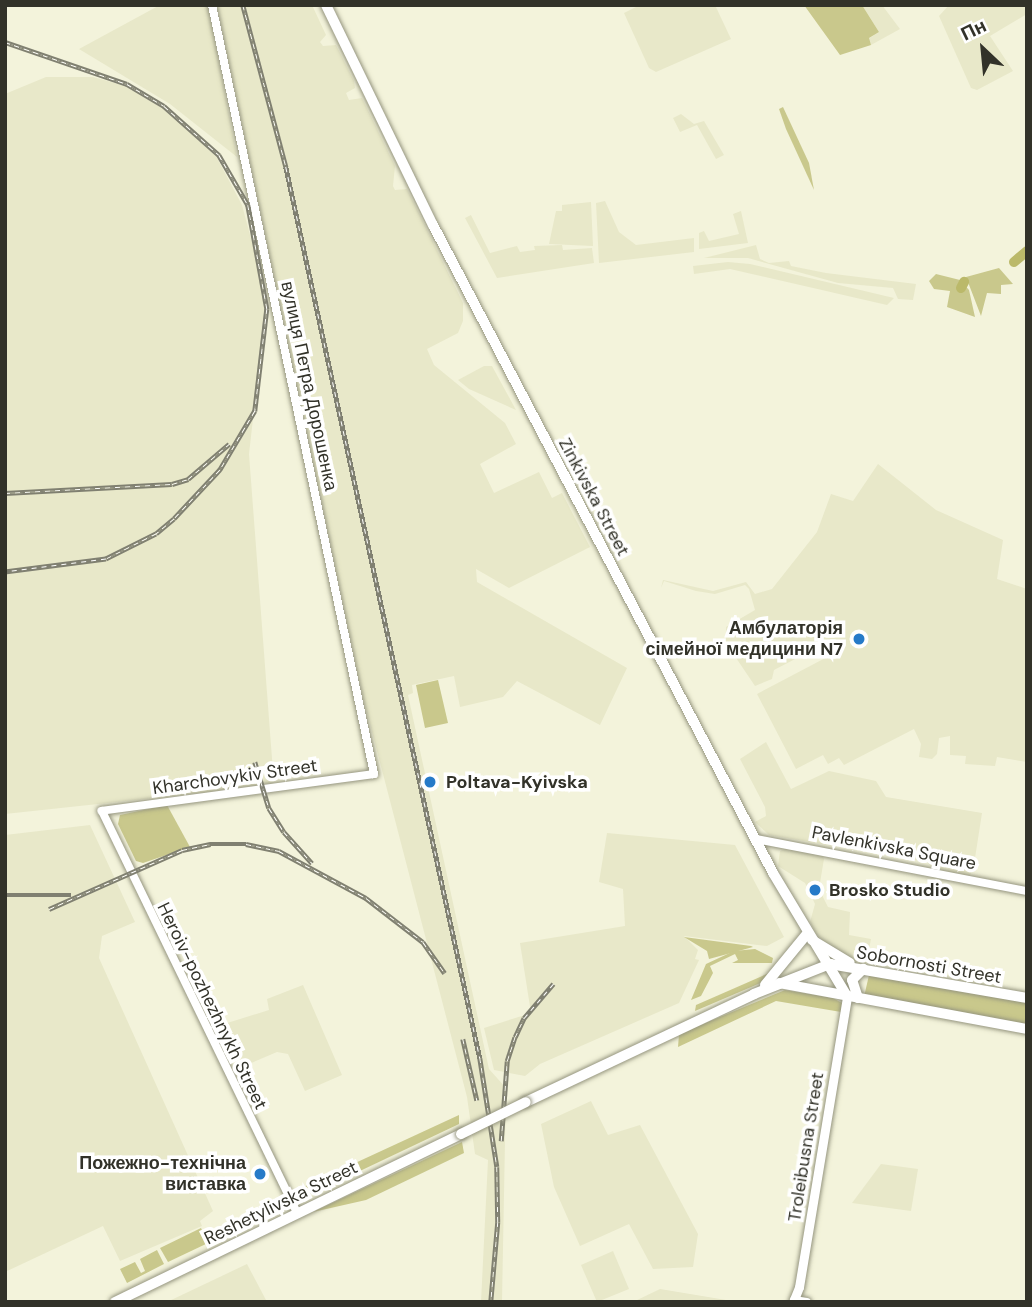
<!DOCTYPE html>
<html>
<head>
<meta charset="utf-8">
<style>
	body { margin:0 }
	#map { position:relative; width:1032px; height:1307px; overflow:hidden; background:#f3f3db; font-family:"DM Sans",sans-serif }
	div>[style] { position:absolute }
	.built>* { inset:0; background:#e8e8c9 }
	.green>* { inset:0; background:#c9c88c }
	.river>* { height:10px; margin:-5px; padding:0 5px; transform-origin:5px; border-radius:5px; background:#bbb96a }
	.roads { filter:drop-shadow(0 0 2px #95957f) drop-shadow(0 0 2px #95957f) }
	.tertiary>* { height:8px; margin:-4px; padding:0 4px; transform-origin:4px; border-radius:4px; background:#fff }
	.secondary>* { height:9px; margin:-4.5px; padding:0 4.5px; transform-origin:4.5px; border-radius:4.5px; background:#fff }
	.primary>* { height:10px; margin:-5px; padding:0 5px; transform-origin:5px; border-radius:5px; background:#fff }
	.rail>* { height:4.5px; margin-top:-2.25px; transform-origin:0; background:repeating-linear-gradient(90deg,#fff 0 5px,#808071 0 10px); box-sizing:border-box; border-block:2px solid #808071 }
	.bridges { filter:drop-shadow(0 0 2px #95957f) drop-shadow(0 0 2px #95957f) }
	.primary-bridge>* { height:10px; margin:-5px; padding:0 5px; transform-origin:5px; border-radius:5px; background:#fff }
	.dots>* { width:19px; height:19px; translate:-50% -50%; box-sizing:border-box; border:4px solid #fff; border-radius:50% }
	span { translate:-50% -50%; white-space:nowrap; text-align:center; line-height:1.15; -webkit-text-stroke:7px #fff; paint-order:stroke }
	.street-label { font-size:18px; color:#323229 }
	.poi-label { font-size:18px; color:#323229; font-weight:700 }
	.right { translate:-100% -50%; text-align:right }
	.left { translate:0 -50%; text-align:left }
	.frame { position:absolute; inset:0; border:7px solid #323229; pointer-events:none }
	.north { position:absolute; left:948px; top:14px; width:70px; height:70px; -webkit-text-stroke:5px #fff; paint-order:stroke; rotate:334deg; font-size:19px; font-weight:700; line-height:28px; text-align:center; color:#323229 }
	.north::after { content:''; display:block; margin:auto; width:24px; height:32px; background:#323229; clip-path:polygon(50% 0,100% 100%,50% 72%,0 100%) }
</style>
</head>
<body>
<div id="map">
	<div class="built">
		<i style="clip-path:polygon(160px 5px,208px 5px,237px 157px,170px 104px,79px 49px)"></i>
		<i style="clip-path:polygon(217px 5px,312px 5px,326px 35px,320px 42px,323px 46px,336px 45px,354px 81px,355px 88px,346px 93px,349px 100px,362px 98px,395px 166px,393px 186px,395px 190px,407px 189px,463px 303px,463px 321px,458px 333px,427px 349px,434px 365px,505px 423px,516px 444px,480px 464px,494px 493px,539px 472px,552px 498px,562px 493px,590px 547px,509px 588px,476px 569px,477px 582px,627px 668px,600px 725px,517px 681px,503px 697px,460px 707px,454px 676px,412px 685px,413px 693px,408px 695px,489px 1069px,506px 1088px,502px 1302px,481px 1302px,488px 1160px,475px 1154px,467px 1097px,363px 697px)"></i>
		<i style="clip-path:polygon(640px 5px,715px 5px,731px 39px,656px 72px,649px 68px,624px 13px)"></i>
		<i style="clip-path:polygon(862px 5px,882px 5px,900px 29px,871px 45px,868px 39px,879px 32px)"></i>
		<i style="clip-path:polygon(949px 5px,1027px 5px,1027px 14px,990px 36px,1013px 71px,977px 90px,971px 88px,939px 16px)"></i>
		<i style="clip-path:polygon(46px 77px,93px 77px,126px 86px,165px 110px,216px 156px,242px 205px,263px 284px,265px 313px,249px 454px,274px 785px,5px 814px,5px 94px)"></i>
		<i style="clip-path:polygon(681px 114px,694px 124px,704px 121px,724px 155px,716px 159px,697px 125px,680px 132px,673px 118px)"></i>
		<i style="clip-path:polygon(605px 201px,619px 232px,636px 245px,694px 238px,694px 252px,599px 263px,596px 203px)"></i>
		<i style="clip-path:polygon(591px 202px,593px 246px,549px 244px,556px 211px,562px 211px,562px 205px)"></i>
		<i style="clip-path:polygon(741px 211px,748px 243px,699px 249px,699px 233px,704px 231px,709px 241px,739px 234px,733px 214px)"></i>
		<i style="clip-path:polygon(471px 215px,490px 253px,517px 246px,520px 252px,535px 250px,534px 246px,562px 245px,563px 250px,592px 248px,594px 263px,497px 278px,465px 218px)"></i>
		<i style="clip-path:polygon(756px 245px,760px 259px,769px 263px,789px 261px,791px 266px,826px 273px,916px 284px,913px 300px,898px 299px,893px 288px,838px 283px,748px 258px,704px 258px)"></i>
		<i style="clip-path:polygon(728px 262px,750px 264px,894px 298px,887px 305px,730px 269px,694px 274px,693px 266px)"></i>
		<i style="clip-path:polygon(484px 366px,492px 366px,516px 410px,469px 389px,458px 380px)"></i>
		<i style="clip-path:polygon(878px 464px,936px 510px,1003px 540px,997px 579px,1027px 589px,1027px 762px,997px 757px,995px 766px,965px 764px,966px 756px,950px 755px,950px 736px,939px 738px,937px 754px,932px 759px,919px 757px,921px 744px,914px 729px,844px 765px,839px 758px,828px 764px,823px 755px,796px 769px,757px 694px,831px 655px,826px 643px,774px 670px,772px 679px,755px 686px,726px 643px,726px 627px,755px 610px,749px 589px,745px 585px,715px 594px,696px 591px,664px 581px,661px 588px,663px 580px,713px 591px,746px 582px,755px 594px,772px 589px,817px 532px,831px 494px,853px 501px)"></i>
		<i style="clip-path:polygon(766px 742px,791px 789px,829px 771px,876px 781px,886px 797px,982px 813px,973px 871px,969px 876px,933px 869px,927px 862px,769px 835px,755px 822px,766px 816px,765px 807px,740px 759px)"></i>
		<i style="clip-path:polygon(90px 825px,135px 922px,102px 936px,99px 958px,213px 1211px,200px 1221px,202px 1226px,120px 1261px,103px 1226px,5px 1272px,5px 835px)"></i>
		<i style="clip-path:polygon(607px 833px,735px 845px,784px 937px,767px 946px,684px 936px,698px 950px,695px 959px,699px 960px,679px 1003px,540px 1064px,525px 1076px,494px 1070px,484px 1028px,531px 1013px,520px 943px,625px 926px,623px 889px,599px 882px)"></i>
		<i style="clip-path:polygon(790px 847px,821px 853px,824px 859px,819px 889px,828px 907px,850px 912px,849px 935px,871px 939px,866px 964px,842px 959px,816px 934px,810px 922px,815px 904px,805px 883px,778px 866px,780px 851px)"></i>
		<i style="clip-path:polygon(303px 985px,342px 1075px,305px 1091px,288px 1054px,277px 1052px,244px 1066px,224px 1024px,269px 1010px,267px 999px)"></i>
		<i style="clip-path:polygon(591px 1101px,608px 1135px,640px 1125px,698px 1234px,693px 1267px,653px 1269px,629px 1224px,580px 1246px,554px 1187px,541px 1124px)"></i>
		<i style="clip-path:polygon(881px 1164px,918px 1169px,911px 1211px,852px 1203px)"></i>
		<i style="clip-path:polygon(613px 1251px,629px 1289px,597px 1302px,581px 1265px)"></i>
		<i style="clip-path:polygon(247px 1264px,267px 1302px,167px 1302px)"></i>
		<i style="clip-path:polygon(660px 1289px,732px 1301px,734px 1302px,633px 1302px)"></i>
	</div>
	<div class="green">
		<i style="clip-path:polygon(804px 5px,862px 5px,879px 32px,869px 38px,871px 45px,840px 55px)"></i>
		<i style="clip-path:polygon(783px 107px,809px 163px,814px 190px,786px 129px,779px 109px)"></i>
		<i style="clip-path:polygon(999px 268px,1013px 284px,1001px 285px,1001px 294px,987px 293px,981px 316px,966px 277px)"></i>
		<i style="clip-path:polygon(936px 274px,960px 280px,969px 290px,975px 317px,947px 307px,950px 291px,934px 289px,929px 281px)"></i>
		<i style="clip-path:polygon(438px 680px,448px 723px,425px 728px,416px 685px)"></i>
		<i style="clip-path:polygon(167px 805px,190px 847px,143px 863px,136px 861px,118px 824px,120px 815px)"></i>
		<i style="clip-path:polygon(684px 937px,751px 946px,753px 947px,709px 959px,707px 951px)"></i>
		<i style="clip-path:polygon(755px 949px,773px 958px,772px 963px,732px 963px,738px 960px,735px 954px,710px 966px,713px 973px,701px 996px,691px 1000px,706px 964px,734px 951px)"></i>
		<i style="clip-path:polygon(769px 973px,770px 979px,695px 1011px,696px 1005px)"></i>
		<i style="clip-path:polygon(869px 975px,1027px 1002px,1027px 1026px,864px 997px)"></i>
		<i style="clip-path:polygon(785px 990px,833px 998px,842px 1003px,841px 1012px,776px 1001px,678px 1047px,679px 1034px)"></i>
		<i style="clip-path:polygon(459px 1115px,459px 1124px,303px 1198px,299px 1189px)"></i>
		<i style="clip-path:polygon(462px 1142px,464px 1153px,366px 1200px,313px 1212px)"></i>
		<i style="clip-path:polygon(201px 1228px,208px 1243px,168px 1262px,160px 1248px)"></i>
		<i style="clip-path:polygon(157px 1250px,164px 1264px,127px 1283px,120px 1269px,135px 1262px,141px 1273px,145px 1271px,140px 1259px)"></i>
	</div>
	<div class="river">
		<i style="left:1014px;top:262px;width:17px;rotate:-40deg"></i>
		<i style="left:961px;top:288px;width:7px;rotate:-63deg"></i>
	</div>
	<div class="roads">
		<div class="tertiary">
			<i style="left:212px;top:5px;width:786px;rotate:78.1deg"></i>
			<i style="left:374px;top:774px;width:275px;rotate:172.3deg"></i>
			<i style="left:102px;top:811px;width:447px;rotate:64.1deg"></i>
			<i style="left:756px;top:839px;width:276px;rotate:10.9deg"></i>
			<i style="left:794px;top:1300px;width:13px;rotate:9deg"></i>
		</div>
		<div class="secondary">
			<i style="left:793px;top:1302px;width:16px;rotate:-68deg"></i>
			<i style="left:799px;top:1287px;width:295px;rotate:-80.6deg"></i>
		</div>
		<div class="primary">
			<i style="left:326px;top:5px;width:245px;rotate:64.1deg"></i>
			<i style="left:433px;top:225px;width:732px;rotate:62.31deg"></i>
			<i style="left:773px;top:873px;width:144px;rotate:59deg"></i>
			<i style="left:812px;top:940px;width:44px;rotate:31.2deg"></i>
			<i style="left:779px;top:983px;width:252px;rotate:10.5deg"></i>
			<i style="left:765px;top:985px;width:65px;rotate:-50.6deg"></i>
			<i style="left:858px;top:998px;width:19px;rotate:-108deg"></i>
			<i style="left:852px;top:980px;width:16px;rotate:-45deg"></i>
			<i style="left:526px;top:1102px;width:252px;rotate:-25.3deg"></i>
			<i style="left:754px;top:994px;width:82px;rotate:-21.5deg"></i>
			<i style="left:830px;top:964px;width:200px;rotate:9.8deg"></i>
			<i style="left:115px;top:1302px;width:385px;rotate:-25.9deg"></i>
		</div>
	</div>
	<div class="rail">
		<i style="left:243px;top:5px;width:168px;rotate:75.1deg"></i>
		<i style="left:286px;top:167px;width:912px;rotate:77.72deg"></i>
		<i style="left:480px;top:1058px;width:110px;rotate:81.1deg"></i>
		<i style="left:497px;top:1167px;width:55px;rotate:89deg"></i>
		<i style="left:498px;top:1222px;width:80px;rotate:95deg"></i>
		<i style="left:5px;top:42px;width:129px;rotate:19deg"></i>
		<i style="left:127px;top:84px;width:43px;rotate:30.7deg"></i>
		<i style="left:164px;top:106px;width:74px;rotate:41.7deg"></i>
		<i style="left:219px;top:155px;width:58px;rotate:59.9deg"></i>
		<i style="left:248px;top:205px;width:106px;rotate:79.6deg"></i>
		<i style="left:267px;top:309px;width:103px;rotate:96.7deg"></i>
		<i style="left:255px;top:411px;width:69px;rotate:120.7deg"></i>
		<i style="left:220px;top:470px;width:67px;rotate:133.2deg"></i>
		<i style="left:174px;top:519px;width:23px;rotate:140deg"></i>
		<i style="left:156px;top:534px;width:56px;rotate:153.4deg"></i>
		<i style="left:106px;top:559px;width:102px;rotate:172.7deg"></i>
		<i style="left:5px;top:493px;width:167px;rotate:-3.1deg"></i>
		<i style="left:172px;top:484px;width:17px;rotate:-17deg"></i>
		<i style="left:188px;top:479px;width:54px;rotate:-40.5deg"></i>
		<i style="left:255px;top:762px;width:48px;rotate:73.1deg"></i>
		<i style="left:269px;top:808px;width:28px;rotate:58deg"></i>
		<i style="left:284px;top:832px;width:42px;rotate:47.9deg"></i>
		<i style="left:5px;top:895px;width:66px"></i>
		<i style="left:49px;top:909px;width:145px;rotate:-23.9deg"></i>
		<i style="left:182px;top:850px;width:29px;rotate:-12deg"></i>
		<i style="left:210px;top:844px;width:36px"></i>
		<i style="left:246px;top:844px;width:34px;rotate:12deg"></i>
		<i style="left:279px;top:851px;width:99px;rotate:28.4deg"></i>
		<i style="left:366px;top:898px;width:72px;rotate:37.7deg"></i>
		<i style="left:423px;top:942px;width:38px;rotate:55deg"></i>
		<i style="left:463px;top:1039px;width:63px;rotate:77.1deg"></i>
		<i style="left:501px;top:1141px;width:80px;rotate:-85.7deg"></i>
		<i style="left:507px;top:1061px;width:25px;rotate:-72deg"></i>
		<i style="left:515px;top:1037px;width:21px;rotate:-65deg"></i>
		<i style="left:524px;top:1018px;width:45px;rotate:-49.5deg"></i>
	</div>
	<div class="bridges">
		<div class="primary-bridge">
			<i style="left:461px;top:1134px;width:72px;rotate:-26.2deg"></i>
		</div>
	</div>
	<div class="dots">
		<i style="left:859px;top:639px;background:#267ac8"></i>
		<i style="left:430px;top:782px;background:#267ac8"></i>
		<i style="left:815px;top:890px;background:#267ac8"></i>
		<i style="left:260px;top:1174px;background:#267ac8"></i>
	</div>
	<div class="street-label">
		<span style="left:309px;top:386px;rotate:78deg">вулиця Петра Дорошенка</span>
		<span style="left:594px;top:497px;rotate:62deg">Zinkivska Street</span>
		<span style="left:235px;top:777px;rotate:-8deg">Kharchovykiv Street</span>
		<span style="left:894px;top:848px;rotate:11deg">Pavlenkivska Square</span>
		<span style="left:929px;top:965px;rotate:10deg">Sobornosti Street</span>
		<span style="left:212px;top:1006px;rotate:64deg">Heroiv-pozhezhnykh Street</span>
		<span style="left:806px;top:1147px;rotate:-81deg">Troleibusna Street</span>
		<span style="left:281px;top:1203px;rotate:-26deg">Reshetylivska Street</span>
	</div>
	<div class="poi-label">
		<span class="right" style="left:843px;top:639px">Амбулаторія<br>сімейної медицини N7</span>
		<span class="left" style="left:446px;top:782px">Poltava-Kyivska</span>
		<span class="left" style="left:829px;top:890px">Brosko Studio</span>
		<span class="right" style="left:246px;top:1174px">Пожежно-технічна<br>виставка</span>
	</div>
	<div class="frame"></div>
	<div class="north">Пн</div>
</div>
</body>
</html>
